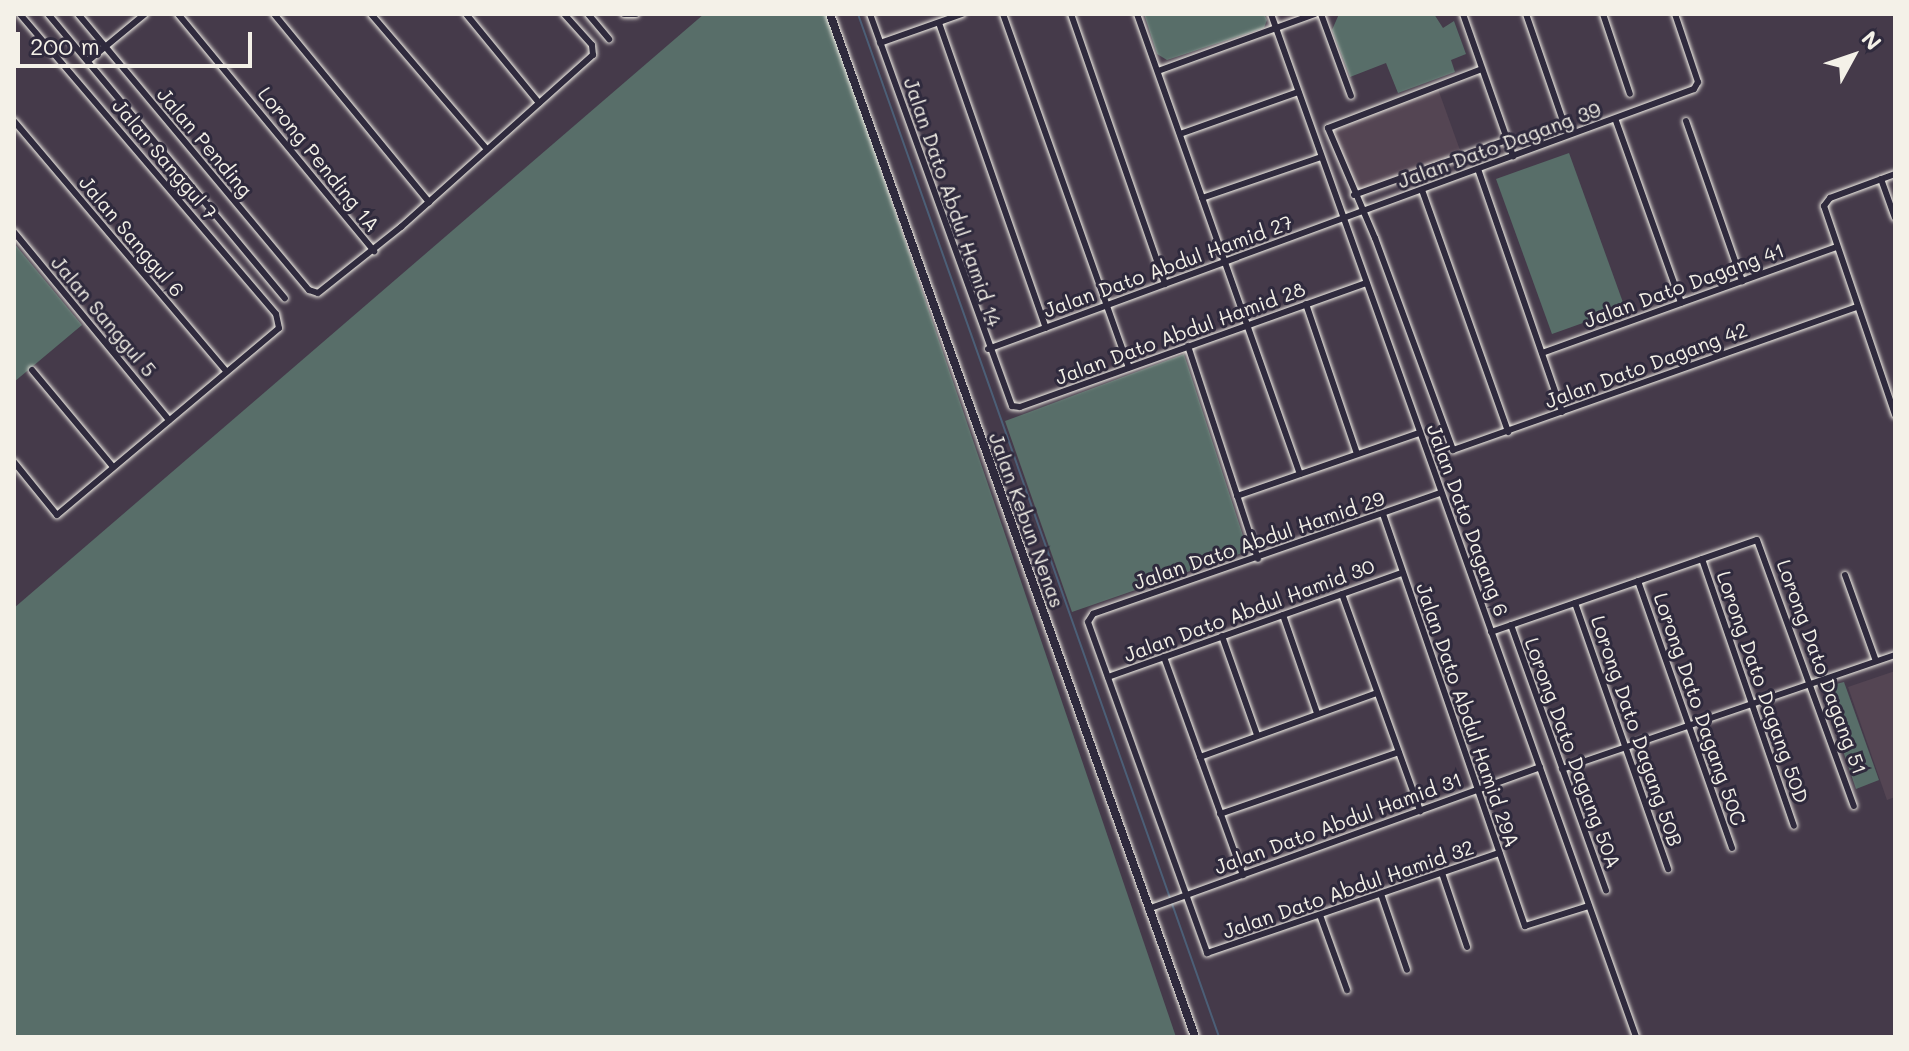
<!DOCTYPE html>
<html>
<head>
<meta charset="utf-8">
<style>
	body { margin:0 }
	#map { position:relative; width:1909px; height:1051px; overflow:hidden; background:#453a4a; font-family:Mali,sans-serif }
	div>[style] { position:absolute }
	.built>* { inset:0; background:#544553 }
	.green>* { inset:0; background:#586e69 }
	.stream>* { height:2px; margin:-1px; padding:0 1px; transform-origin:1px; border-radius:1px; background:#4c5f77 }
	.roads { filter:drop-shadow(0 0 2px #f4f1e8) drop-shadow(0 0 2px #f4f1e8) }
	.minor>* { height:6px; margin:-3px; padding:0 3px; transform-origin:3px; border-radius:3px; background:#2f2a3d }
	.tertiary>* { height:8px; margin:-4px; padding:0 4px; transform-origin:4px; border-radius:4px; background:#2f2a3d }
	span { translate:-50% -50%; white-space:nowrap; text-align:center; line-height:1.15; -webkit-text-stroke:6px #2f2a3d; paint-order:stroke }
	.street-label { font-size:20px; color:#f4f1e8 }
	.frame { position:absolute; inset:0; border:16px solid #f4f1e8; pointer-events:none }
	.north { position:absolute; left:1813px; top:16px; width:80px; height:80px; -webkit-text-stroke:6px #2f2a3d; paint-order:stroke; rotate:50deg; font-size:22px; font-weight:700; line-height:32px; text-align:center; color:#f4f1e8 }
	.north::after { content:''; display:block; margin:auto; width:28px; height:36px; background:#f4f1e8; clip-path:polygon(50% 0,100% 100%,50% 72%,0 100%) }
	.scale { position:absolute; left:16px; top:32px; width:236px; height:36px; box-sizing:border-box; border:4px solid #f4f1e8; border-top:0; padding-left:10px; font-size:24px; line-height:28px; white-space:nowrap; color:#f4f1e8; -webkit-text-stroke:6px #2f2a3d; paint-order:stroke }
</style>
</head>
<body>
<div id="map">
	<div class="built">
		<i style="clip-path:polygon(1438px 89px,1461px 153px,1355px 192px,1332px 129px)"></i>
		<i style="clip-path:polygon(1895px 671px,1895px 797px,1887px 800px,1848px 687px)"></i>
	</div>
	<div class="green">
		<i style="clip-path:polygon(704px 14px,828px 14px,1176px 1037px,14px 1037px,14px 608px)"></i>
		<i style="clip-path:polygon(1144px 14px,1264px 14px,1267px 20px,1264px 28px,1167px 60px,1157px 54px)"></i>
		<i style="clip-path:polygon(1339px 14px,1434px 14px,1443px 28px,1454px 21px,1466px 54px,1451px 60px,1455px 72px,1398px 93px,1386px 63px,1350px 77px,1332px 30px)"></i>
		<i style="clip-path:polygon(1569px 153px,1625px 308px,1552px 334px,1496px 179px)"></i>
		<i style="clip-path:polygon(14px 243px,82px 325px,14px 382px)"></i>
		<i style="clip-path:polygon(1184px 354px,1248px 551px,1072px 612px,1005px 421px)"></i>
		<i style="clip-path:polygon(1844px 682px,1879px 780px,1856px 789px,1824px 695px,1828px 686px)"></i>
	</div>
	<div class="stream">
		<i style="left:858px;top:14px;width:1085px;rotate:70.56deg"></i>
	</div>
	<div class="roads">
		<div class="minor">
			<i style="left:48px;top:14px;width:370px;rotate:50.2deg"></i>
			<i style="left:78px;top:14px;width:360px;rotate:50.1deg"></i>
			<i style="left:309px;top:290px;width:9px;rotate:18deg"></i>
			<i style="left:318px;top:293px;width:106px;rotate:-38.5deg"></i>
			<i style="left:401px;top:227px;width:258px;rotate:-41.9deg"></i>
			<i style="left:593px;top:55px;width:10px;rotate:-96deg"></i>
			<i style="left:592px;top:45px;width:42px;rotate:-132.1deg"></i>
			<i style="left:178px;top:14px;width:308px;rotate:50.4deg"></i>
			<i style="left:274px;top:14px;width:244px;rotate:50.5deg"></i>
			<i style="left:371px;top:14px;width:177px;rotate:49.4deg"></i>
			<i style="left:466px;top:14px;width:115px;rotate:50.6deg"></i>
			<i style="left:588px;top:14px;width:33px;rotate:50deg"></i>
			<i style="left:624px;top:14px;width:12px"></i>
			<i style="left:870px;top:14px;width:417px;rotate:70.1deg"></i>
			<i style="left:1012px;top:406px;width:8px;rotate:7deg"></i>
			<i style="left:1020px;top:407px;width:368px;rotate:-19.7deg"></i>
			<i style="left:1003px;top:14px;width:375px;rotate:70.4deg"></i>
			<i style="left:1071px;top:14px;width:286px;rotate:70.8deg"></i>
			<i style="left:1137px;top:14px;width:488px;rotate:70.5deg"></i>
			<i style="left:1271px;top:14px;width:1086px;rotate:70.36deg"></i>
			<i style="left:1321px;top:14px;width:87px;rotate:69.9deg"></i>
			<i style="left:1463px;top:14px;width:151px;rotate:70.6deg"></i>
			<i style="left:1526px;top:14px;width:110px;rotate:70.9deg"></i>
			<i style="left:1603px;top:14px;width:84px;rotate:71.4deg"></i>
			<i style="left:939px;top:23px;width:323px;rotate:70.7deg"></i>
			<i style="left:880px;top:43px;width:87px;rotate:-19.5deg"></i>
			<i style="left:88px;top:61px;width:74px;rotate:-39.5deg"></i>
			<i style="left:1482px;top:69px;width:165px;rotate:159deg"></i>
			<i style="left:1328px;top:128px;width:120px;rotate:66.9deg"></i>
			<i style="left:1375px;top:238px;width:226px;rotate:69.8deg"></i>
			<i style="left:1453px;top:450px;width:429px;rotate:-19.5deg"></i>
			<i style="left:1158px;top:71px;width:167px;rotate:-20deg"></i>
			<i style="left:14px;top:121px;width:328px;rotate:49.7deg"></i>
			<i style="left:1616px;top:121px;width:193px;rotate:70.3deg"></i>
			<i style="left:1686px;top:121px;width:170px;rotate:70.7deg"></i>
			<i style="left:1180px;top:134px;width:125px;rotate:-19.6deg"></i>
			<i style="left:1478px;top:169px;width:257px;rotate:70.9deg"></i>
			<i style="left:1895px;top:174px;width:69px;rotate:159.7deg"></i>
			<i style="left:1830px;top:198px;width:10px;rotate:127deg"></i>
			<i style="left:1824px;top:206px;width:221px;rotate:71.2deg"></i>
			<i style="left:1881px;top:179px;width:41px;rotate:70.3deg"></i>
			<i style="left:1422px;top:190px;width:257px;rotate:70.4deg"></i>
			<i style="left:1354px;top:195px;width:163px;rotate:-19.8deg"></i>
			<i style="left:1202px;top:198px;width:126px;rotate:-19deg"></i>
			<i style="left:14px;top:232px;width:244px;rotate:50.5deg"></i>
			<i style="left:1306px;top:304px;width:158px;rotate:71.2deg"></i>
			<i style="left:1188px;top:346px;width:224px;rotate:71.8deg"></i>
			<i style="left:988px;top:349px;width:752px;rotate:-20.22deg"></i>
			<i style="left:1694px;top:89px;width:8px;rotate:-60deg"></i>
			<i style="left:1698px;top:82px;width:72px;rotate:-108.7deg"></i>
			<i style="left:1542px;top:353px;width:313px;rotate:-19.8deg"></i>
			<i style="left:32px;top:370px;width:126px;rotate:50.1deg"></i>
			<i style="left:14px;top:462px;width:68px;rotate:50.9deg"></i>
			<i style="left:57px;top:515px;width:290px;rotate:-40.1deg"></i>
			<i style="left:279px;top:328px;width:14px;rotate:-102deg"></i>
			<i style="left:276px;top:314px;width:394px;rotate:-130.5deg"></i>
			<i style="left:1440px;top:493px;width:367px;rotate:160.8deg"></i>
			<i style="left:1093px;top:614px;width:9px;rotate:122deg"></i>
			<i style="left:1088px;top:622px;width:352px;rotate:70.2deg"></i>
			<i style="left:1207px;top:953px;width:309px;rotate:-18.9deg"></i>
			<i style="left:1237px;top:496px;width:193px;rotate:-19.1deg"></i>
			<i style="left:1383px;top:514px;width:436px;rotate:71deg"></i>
			<i style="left:1525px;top:926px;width:67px;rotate:-17.4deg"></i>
			<i style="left:1702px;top:559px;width:282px;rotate:71deg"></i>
			<i style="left:1845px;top:575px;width:91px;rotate:70.2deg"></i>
			<i style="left:1638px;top:581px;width:283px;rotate:70.6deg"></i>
			<i style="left:1342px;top:594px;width:231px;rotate:70.2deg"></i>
			<i style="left:1575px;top:603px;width:282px;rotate:70.7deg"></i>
			<i style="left:1283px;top:615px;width:104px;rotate:70.9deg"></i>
			<i style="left:1511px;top:625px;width:282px;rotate:70.3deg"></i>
			<i style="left:1491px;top:632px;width:281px;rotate:-19.1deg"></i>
			<i style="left:1757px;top:540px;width:283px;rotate:70deg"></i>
			<i style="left:1222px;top:636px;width:105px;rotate:70.5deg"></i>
			<i style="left:1164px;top:657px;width:232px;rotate:70.1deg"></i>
			<i style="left:1108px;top:677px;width:311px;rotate:-19.5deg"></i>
			<i style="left:1200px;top:757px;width:188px;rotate:-19.9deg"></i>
			<i style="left:1562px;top:769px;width:352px;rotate:-18.9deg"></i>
			<i style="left:1220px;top:814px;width:189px;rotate:-19.1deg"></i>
			<i style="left:1442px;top:873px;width:78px;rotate:71.3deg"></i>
			<i style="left:1381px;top:894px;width:80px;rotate:71.1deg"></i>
			<i style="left:1148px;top:909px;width:417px;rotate:-19.9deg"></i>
			<i style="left:1320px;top:915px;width:80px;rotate:70.2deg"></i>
		</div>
		<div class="tertiary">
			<i style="left:830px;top:14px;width:1086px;rotate:70.36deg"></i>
		</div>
	</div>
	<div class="street-label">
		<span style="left:205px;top:142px;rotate:50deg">Jalan Pending</span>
		<span style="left:1499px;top:145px;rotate:-20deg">Jalan Dato Dagang 39</span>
		<span style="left:165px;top:159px;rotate:50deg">Jalan Sanggul 7</span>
		<span style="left:319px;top:159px;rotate:51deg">Lorong Pending 1A</span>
		<span style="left:953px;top:202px;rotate:71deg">Jalan Dato Abdul Hamid 14</span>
		<span style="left:132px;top:236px;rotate:50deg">Jalan Sanggul 6</span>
		<span style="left:1168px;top:266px;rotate:-20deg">Jalan Dato Abdul Hamid 27</span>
		<span style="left:1684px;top:285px;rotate:-20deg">Jalan Dato Dagang 41</span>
		<span style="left:104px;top:316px;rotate:50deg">Jalan Sanggul 5</span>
		<span style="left:1180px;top:333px;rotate:-20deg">Jalan Dato Abdul Hamid 28</span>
		<span style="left:1646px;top:365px;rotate:-20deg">Jalan Dato Dagang 42</span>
		<span style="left:1027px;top:520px;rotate:70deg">Jalan Kebun Nenas</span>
		<span style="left:1468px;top:520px;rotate:70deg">Jalan Dato Dagang 6</span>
		<span style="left:1259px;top:540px;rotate:-19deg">Jalan Dato Abdul Hamid 29</span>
		<span style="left:1249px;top:610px;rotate:-20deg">Jalan Dato Abdul Hamid 30</span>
		<span style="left:1822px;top:667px;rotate:70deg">Lorong Dato Dagang 51</span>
		<span style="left:1763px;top:687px;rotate:71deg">Lorong Dato Dagang 50D</span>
		<span style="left:1700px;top:709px;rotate:71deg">Lorong Dato Dagang 50C</span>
		<span style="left:1468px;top:715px;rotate:71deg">Jalan Dato Abdul Hamid 29A</span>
		<span style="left:1637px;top:731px;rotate:71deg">Lorong Dato Dagang 50B</span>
		<span style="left:1573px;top:753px;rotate:70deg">Lorong Dato Dagang 50A</span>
		<span style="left:1338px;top:823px;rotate:-20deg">Jalan Dato Abdul Hamid 31</span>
		<span style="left:1348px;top:889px;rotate:-19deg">Jalan Dato Abdul Hamid 32</span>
	</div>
	<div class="frame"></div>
	<div class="north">N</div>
	<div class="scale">200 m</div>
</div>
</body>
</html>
